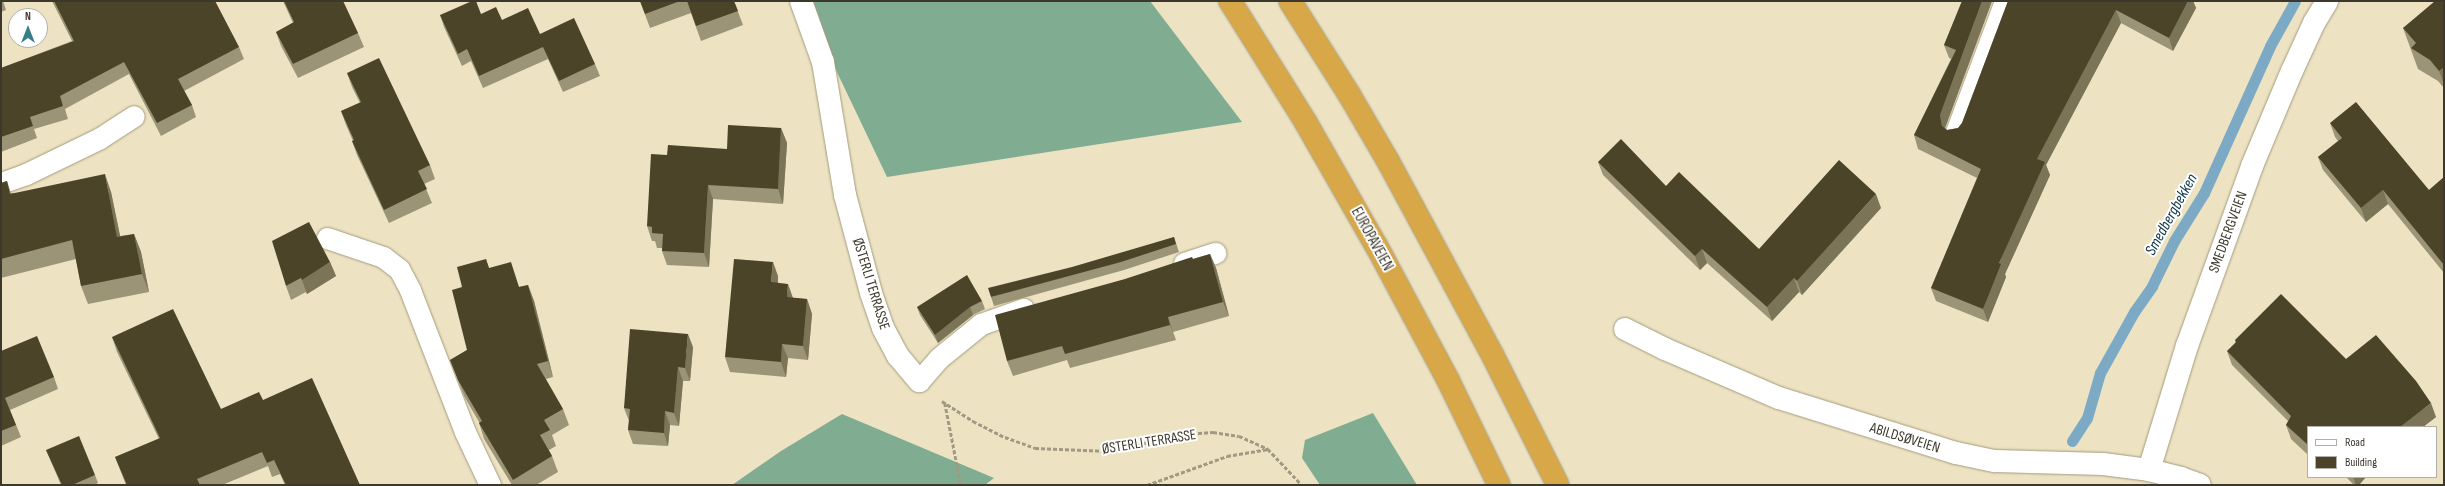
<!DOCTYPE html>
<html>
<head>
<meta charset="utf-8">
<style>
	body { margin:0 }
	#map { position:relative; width:2445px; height:486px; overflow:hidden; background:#ede3c3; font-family:"Sofia Sans Condensed",sans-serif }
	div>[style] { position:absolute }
	.forest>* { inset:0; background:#80ad92 }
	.stream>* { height:11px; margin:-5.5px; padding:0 5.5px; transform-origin:5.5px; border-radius:5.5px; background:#7caac5 }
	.path>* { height:2.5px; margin-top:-1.25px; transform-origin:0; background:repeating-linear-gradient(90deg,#a19a82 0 4px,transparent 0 6px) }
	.roads { filter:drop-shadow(0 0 1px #a49b7c) drop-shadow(0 0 1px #a49b7c) }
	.service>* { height:21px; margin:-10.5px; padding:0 10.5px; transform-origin:10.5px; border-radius:10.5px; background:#fff }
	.minor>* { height:22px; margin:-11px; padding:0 11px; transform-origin:11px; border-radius:11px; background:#fff }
	.trunk>* { height:22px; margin:-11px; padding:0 11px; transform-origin:11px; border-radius:11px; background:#d8a748 }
	.wall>* { inset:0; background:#9c9476 }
	.shaded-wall>* { inset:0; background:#7c7456 }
	.building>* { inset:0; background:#4c4428 }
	span { translate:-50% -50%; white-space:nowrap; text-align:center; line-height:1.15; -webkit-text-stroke:4px #fff; paint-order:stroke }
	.street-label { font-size:15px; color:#3c382b }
	.water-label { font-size:16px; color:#0b3346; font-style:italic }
	.frame { position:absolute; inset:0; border:2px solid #3c382b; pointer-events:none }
	.legend { position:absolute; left:2307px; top:426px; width:130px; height:52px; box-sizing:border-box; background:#fff; border:1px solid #b1afaa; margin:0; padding:5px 7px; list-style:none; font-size:12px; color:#3c382b }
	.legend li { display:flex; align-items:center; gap:8px; height:20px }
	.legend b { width:20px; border:1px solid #b1afaa }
	.north { position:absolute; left:8px; top:8px; width:40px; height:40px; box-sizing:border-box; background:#fff; border:1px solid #b1afaa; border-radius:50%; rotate:0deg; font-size:11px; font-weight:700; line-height:16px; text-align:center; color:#3c382b }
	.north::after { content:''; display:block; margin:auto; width:14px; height:18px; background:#377e88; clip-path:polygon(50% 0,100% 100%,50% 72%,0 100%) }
</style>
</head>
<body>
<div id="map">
	<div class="forest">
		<i style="clip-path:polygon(803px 1px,1150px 1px,1242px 122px,887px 177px)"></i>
		<i style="clip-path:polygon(1373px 413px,1417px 485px,1320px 485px,1302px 458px,1305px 440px)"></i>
		<i style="clip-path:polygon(842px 414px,994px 478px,985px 485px,732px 485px,781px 451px)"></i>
	</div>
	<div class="stream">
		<i style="left:2072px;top:441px;width:27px;rotate:-57deg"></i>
		<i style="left:2087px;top:418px;width:47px;rotate:-73.9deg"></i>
		<i style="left:2100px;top:373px;width:70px;rotate:-60.9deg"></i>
		<i style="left:2134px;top:312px;width:32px;rotate:-55deg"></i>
		<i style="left:2152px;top:286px;width:50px;rotate:-63.9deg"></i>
		<i style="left:2174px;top:241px;width:57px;rotate:-58deg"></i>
		<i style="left:2204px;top:193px;width:161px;rotate:-65.8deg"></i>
		<i style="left:2270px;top:46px;width:51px;rotate:-60.9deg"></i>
	</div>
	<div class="path">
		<i style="left:942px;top:401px;width:37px;rotate:33deg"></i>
		<i style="left:973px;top:421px;width:36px;rotate:27deg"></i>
		<i style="left:1005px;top:437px;width:32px;rotate:20deg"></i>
		<i style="left:1035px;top:448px;width:74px;rotate:2.3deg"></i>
		<i style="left:1109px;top:451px;width:79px;rotate:-12.4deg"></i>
		<i style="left:1186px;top:434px;width:27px;rotate:-4deg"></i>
		<i style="left:1213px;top:432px;width:26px;rotate:9deg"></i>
		<i style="left:1239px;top:436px;width:32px;rotate:24deg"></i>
		<i style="left:1268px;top:449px;width:50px;rotate:46.6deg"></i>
		<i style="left:945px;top:403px;width:84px;rotate:79deg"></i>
		<i style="left:1147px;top:485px;width:85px;rotate:-19.9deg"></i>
		<i style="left:1227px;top:456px;width:42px;rotate:-9.7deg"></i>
	</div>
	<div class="roads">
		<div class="service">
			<i style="left:1956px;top:132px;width:140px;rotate:-69.5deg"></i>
			<i style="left:1px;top:183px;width:27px;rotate:-20deg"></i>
			<i style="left:26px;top:174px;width:82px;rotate:-25.9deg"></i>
			<i style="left:100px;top:138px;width:40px;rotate:-32.9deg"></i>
			<i style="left:327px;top:238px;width:59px;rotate:18.7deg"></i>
			<i style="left:383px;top:257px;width:20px;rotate:37deg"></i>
			<i style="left:399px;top:269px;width:24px;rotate:62deg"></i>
			<i style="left:410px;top:290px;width:152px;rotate:68.8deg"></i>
			<i style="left:465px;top:432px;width:59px;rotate:64.7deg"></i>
			<i style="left:1184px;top:263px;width:33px;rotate:-18deg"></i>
			<i style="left:919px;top:381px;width:30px;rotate:-49deg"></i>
			<i style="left:939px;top:358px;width:54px;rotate:-39deg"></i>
			<i style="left:981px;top:324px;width:45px;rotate:-19.7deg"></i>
		</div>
		<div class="minor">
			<i style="left:801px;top:1px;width:65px;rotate:70.2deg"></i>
			<i style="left:823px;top:62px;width:135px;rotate:80.6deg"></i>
			<i style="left:845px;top:195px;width:101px;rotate:75.1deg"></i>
			<i style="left:871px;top:293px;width:37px;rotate:71deg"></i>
			<i style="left:883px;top:328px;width:32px;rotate:62deg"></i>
			<i style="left:898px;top:356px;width:33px;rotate:50deg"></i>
			<i style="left:1625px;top:329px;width:45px;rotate:26.6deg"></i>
			<i style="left:1665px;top:349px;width:124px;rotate:23.3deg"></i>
			<i style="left:1779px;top:398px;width:185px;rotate:17.3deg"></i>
			<i style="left:1956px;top:453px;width:40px;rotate:12deg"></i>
			<i style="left:1995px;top:461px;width:108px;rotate:1.6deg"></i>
			<i style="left:2103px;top:464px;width:46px;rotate:7.4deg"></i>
			<i style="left:2149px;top:470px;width:33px;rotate:14deg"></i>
			<i style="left:2181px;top:478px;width:20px;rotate:20deg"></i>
			<i style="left:2149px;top:470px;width:130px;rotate:-73deg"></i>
			<i style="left:2187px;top:346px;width:191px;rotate:-70.1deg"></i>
			<i style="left:2252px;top:166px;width:103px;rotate:-67.2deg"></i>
			<i style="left:2292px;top:71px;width:53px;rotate:-65.4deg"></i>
			<i style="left:2314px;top:23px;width:26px;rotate:-59deg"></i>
		</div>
		<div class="trunk">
			<i style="left:1230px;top:1px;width:142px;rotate:58deg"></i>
			<i style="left:1305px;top:121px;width:145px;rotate:60.3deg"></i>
			<i style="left:1377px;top:247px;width:151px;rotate:61.9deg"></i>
			<i style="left:1448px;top:380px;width:117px;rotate:64.1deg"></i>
			<i style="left:1290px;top:1px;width:112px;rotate:57.7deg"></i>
			<i style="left:1350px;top:96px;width:75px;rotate:59.7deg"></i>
			<i style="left:1388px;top:161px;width:221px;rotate:61.7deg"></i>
			<i style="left:1493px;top:356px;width:144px;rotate:63.3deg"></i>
		</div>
	</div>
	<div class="wall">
		<i style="clip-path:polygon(1px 1px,3px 1px,6px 10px,1px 12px)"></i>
		<i style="clip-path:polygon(52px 1px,215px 1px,239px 47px,244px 59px,184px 91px,192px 105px,196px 117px,161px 136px,129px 74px,65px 109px,68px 119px,34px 129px,37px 138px,1px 152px,1px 68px,72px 41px)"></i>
		<i style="clip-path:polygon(283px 1px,343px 1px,358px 33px,364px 47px,298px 78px,281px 46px,276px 32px,293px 23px)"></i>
		<i style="clip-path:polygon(640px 1px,734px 1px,743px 25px,701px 41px,691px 13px,650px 28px)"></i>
		<i style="clip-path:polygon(1962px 1px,1992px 1px,1945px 128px,1947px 130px,1958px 128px,1962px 123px,2008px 1px,2193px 1px,2196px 8px,2173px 51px,2121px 23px,2046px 165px,2050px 175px,2005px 274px,2006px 277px,1988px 322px,1936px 301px,1931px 288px,1977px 178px,1918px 149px,1914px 135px,1951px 59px,1949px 58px,1944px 45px)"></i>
		<i style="clip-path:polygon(2444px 1px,2444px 88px,2438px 81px,2418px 69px,2403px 28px)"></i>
		<i style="clip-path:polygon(481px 14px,540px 34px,595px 64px,600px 76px,563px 92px,548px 59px,483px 88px,471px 61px,462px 66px,444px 27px,440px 15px)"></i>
		<i style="clip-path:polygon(347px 73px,430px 165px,435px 179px,424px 184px,432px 203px,389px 223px,357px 155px,352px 141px,353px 141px,346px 125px,341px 111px,360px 103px,352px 87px)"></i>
		<i style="clip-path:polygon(2330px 123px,2429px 190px,2444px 177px,2444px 273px,2388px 204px,2366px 222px,2323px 170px,2318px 157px,2338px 141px,2335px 137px)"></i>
		<i style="clip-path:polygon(781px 128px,787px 143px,783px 204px,713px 199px,709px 267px,667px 265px,662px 251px,662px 248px,657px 248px,655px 241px,652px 241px,647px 226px,667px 155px,727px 149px)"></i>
		<i style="clip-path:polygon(1598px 162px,1666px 186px,1759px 249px,1881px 208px,1802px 295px,1799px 292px,1772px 321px,1707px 263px,1700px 270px,1603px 175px)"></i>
		<i style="clip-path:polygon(7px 181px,11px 193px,111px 192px,120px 236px,134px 234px,141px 252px,149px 292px,88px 304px,81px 286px,76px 259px,1px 278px,1px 183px)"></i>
		<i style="clip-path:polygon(1174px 237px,1179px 252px,1124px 270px,994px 306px,991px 297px)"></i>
		<i style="clip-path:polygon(1210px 254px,1216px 268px,1229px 316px,1173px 332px,1176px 340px,1070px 368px,1067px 360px,1013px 376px,1007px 361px,1193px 259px)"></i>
		<i style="clip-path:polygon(486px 259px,489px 268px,519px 287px,528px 285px,534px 301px,553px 377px,546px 379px,563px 409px,569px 425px,552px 435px,556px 446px,549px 450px,552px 456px,558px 472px,536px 485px,512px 485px,484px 439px,479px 423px,479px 422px,464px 396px,450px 360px,467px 350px,462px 287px)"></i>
		<i style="clip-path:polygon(330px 262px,336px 276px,307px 294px,306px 292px,291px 300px,286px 286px)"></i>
		<i style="clip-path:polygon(778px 276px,778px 283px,793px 298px,807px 299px,812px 314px,808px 360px,788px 358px,786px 377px,730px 372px,725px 357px)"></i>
		<i style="clip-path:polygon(982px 301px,985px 309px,973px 315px,938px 343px,920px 315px,917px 307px)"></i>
		<i style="clip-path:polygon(112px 337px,221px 409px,263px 400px,360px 485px,285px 485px,280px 474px,272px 477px,268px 466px,222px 485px,126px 485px,115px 457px,159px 439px,117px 352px)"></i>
		<i style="clip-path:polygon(2235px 340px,2346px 359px,2436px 417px,2423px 427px,2308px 427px,2308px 455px,2291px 439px,2286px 425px,2288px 421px,2232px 365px,2227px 351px,2236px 343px)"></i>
		<i style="clip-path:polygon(693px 347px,690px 381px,683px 381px,679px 426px,670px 425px,668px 446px,633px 444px,628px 430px,629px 421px,624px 408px)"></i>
		<i style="clip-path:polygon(1px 351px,54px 377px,58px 389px,10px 410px,21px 437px,1px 446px)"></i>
		<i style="clip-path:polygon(46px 450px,95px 475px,98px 483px,94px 485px,61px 485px)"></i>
		<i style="clip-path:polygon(2346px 477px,2366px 477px,2359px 485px,2354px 485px)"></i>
	</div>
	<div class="shaded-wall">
		<i style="clip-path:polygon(1982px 1px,1992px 1px,1945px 128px,1947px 139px,1942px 126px,1940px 115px)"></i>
		<i style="clip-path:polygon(2188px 1px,2193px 1px,2196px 8px,2173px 51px,2169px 38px)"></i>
		<i style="clip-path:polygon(2116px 10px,2121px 23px,2046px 165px,2050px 175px,2005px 274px,2006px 277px,1988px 322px,1983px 309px,2037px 159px)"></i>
		<i style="clip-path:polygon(2444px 67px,2444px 84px,2439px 71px)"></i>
		<i style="clip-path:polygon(781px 128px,787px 143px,783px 204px,778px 189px)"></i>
		<i style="clip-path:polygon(105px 174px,111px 192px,124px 255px,117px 237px)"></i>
		<i style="clip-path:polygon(708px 185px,713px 199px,709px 267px,704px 253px)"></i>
		<i style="clip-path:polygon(2383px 190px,2388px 204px,2366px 222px,2361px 208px)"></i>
		<i style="clip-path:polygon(1876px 194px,1881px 208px,1802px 295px,1797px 281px)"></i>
		<i style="clip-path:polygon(134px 234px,141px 252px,149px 292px,142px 274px)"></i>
		<i style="clip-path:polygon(1702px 249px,1707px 263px,1700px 270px,1695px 256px)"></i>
		<i style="clip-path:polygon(1210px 254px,1216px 268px,1229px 316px,1223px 302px)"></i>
		<i style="clip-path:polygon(330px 262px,336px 276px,307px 294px,302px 280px)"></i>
		<i style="clip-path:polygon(773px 262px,778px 276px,777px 297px,771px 282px)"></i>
		<i style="clip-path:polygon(1794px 278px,1799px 292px,1772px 321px,1767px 307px)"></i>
		<i style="clip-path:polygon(788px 284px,793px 298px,787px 297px)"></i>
		<i style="clip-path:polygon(528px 285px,534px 301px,553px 377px,548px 361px)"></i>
		<i style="clip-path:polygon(807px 299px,812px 314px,808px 360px,803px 346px)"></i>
		<i style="clip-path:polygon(970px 307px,973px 315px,938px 343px,935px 335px)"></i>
		<i style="clip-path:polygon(1168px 317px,1173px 332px,1176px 340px,1170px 325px)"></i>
		<i style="clip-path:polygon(688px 334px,693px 347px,690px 381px,685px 368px)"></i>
		<i style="clip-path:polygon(782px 344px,788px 358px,786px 377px,781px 362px)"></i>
		<i style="clip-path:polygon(678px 367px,683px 381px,679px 426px,674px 413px)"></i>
		<i style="clip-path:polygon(2431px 403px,2436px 417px,2423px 427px,2400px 427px)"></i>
		<i style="clip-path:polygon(665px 411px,670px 425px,668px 446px,664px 433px)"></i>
		<i style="clip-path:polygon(2353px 477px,2366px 477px,2359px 485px,2356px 485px)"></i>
	</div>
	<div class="building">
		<i style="clip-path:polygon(54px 1px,215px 1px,239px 47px,178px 79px,192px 105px,157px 123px,124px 62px,60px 96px,63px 106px,30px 117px,33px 126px,1px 137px,1px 68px,74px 41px)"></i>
		<i style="clip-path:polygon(284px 1px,343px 1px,358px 33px,293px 64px,276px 32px,294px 22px)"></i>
		<i style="clip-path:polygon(472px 1px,476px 1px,481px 14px,496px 7px,502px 20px,528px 8px,540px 34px,574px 18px,595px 64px,559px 81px,543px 47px,479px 76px,467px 49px,458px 54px,440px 15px)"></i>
		<i style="clip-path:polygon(640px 1px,680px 1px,645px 14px)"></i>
		<i style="clip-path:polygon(687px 1px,734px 1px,738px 11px,696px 26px)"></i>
		<i style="clip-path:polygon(1962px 1px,1982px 1px,1940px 115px,1942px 126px,1947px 130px,1958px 128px,1962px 123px,2008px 1px,2188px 1px,2169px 38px,2116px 10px,2037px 159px,2045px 162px,1999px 263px,2001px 264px,1983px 309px,1931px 288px,1981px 169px,1914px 135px,1956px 50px,1944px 45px)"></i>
		<i style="clip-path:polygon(2435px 1px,2444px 1px,2444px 67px,2439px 71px,2430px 60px,2411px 48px,2416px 43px,2403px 28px)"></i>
		<i style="clip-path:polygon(379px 58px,430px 165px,418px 171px,427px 189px,384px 210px,352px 141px,354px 140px,341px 111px,361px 102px,347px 73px)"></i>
		<i style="clip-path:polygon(2356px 102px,2429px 190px,2444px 177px,2444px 265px,2383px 190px,2361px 208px,2318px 157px,2342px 138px,2330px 123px)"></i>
		<i style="clip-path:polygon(728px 125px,781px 128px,778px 189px,708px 185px,704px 253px,662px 251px,663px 234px,652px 233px,652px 227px,647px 226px,651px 154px,667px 155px,668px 145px,727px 149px)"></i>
		<i style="clip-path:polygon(1621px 139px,1666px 186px,1679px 172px,1759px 249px,1839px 160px,1876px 194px,1797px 281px,1794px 278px,1767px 307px,1702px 249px,1695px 256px,1598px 162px)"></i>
		<i style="clip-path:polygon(105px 174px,117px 237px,134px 234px,142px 274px,81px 286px,72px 240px,1px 259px,1px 183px,7px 181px,10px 194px)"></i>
		<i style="clip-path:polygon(309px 222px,330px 262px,302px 280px,301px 278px,286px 286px,272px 241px)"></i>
		<i style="clip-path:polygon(1174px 237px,1176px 244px,1121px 262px,991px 297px,988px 288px,1072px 267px)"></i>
		<i style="clip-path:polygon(1210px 254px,1223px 302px,1168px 317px,1170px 325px,1065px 354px,1062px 346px,1007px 361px,995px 315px,1125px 279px,1192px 257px,1193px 259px)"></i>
		<i style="clip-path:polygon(486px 259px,489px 268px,511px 262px,519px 287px,528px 285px,548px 361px,537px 364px,563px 409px,544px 420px,550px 430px,540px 435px,552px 456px,513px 480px,479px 423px,482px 421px,458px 380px,450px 360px,467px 350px,452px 290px,462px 287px,457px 267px)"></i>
		<i style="clip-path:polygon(734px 259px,773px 262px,771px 282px,788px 284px,787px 297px,807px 299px,803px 346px,782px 344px,781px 362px,725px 357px)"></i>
		<i style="clip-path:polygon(967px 275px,982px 301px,970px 307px,935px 335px,917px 307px)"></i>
		<i style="clip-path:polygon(2281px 294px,2346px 359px,2376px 335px,2416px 381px,2431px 403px,2400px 427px,2308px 427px,2308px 445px,2286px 425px,2291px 416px,2227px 351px,2236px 342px,2235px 340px)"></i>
		<i style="clip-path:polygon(173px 309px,221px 409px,259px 392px,263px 400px,312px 378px,360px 485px,286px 485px,274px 460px,267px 463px,262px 452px,197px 479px,200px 485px,127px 485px,115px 457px,160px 438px,112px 337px)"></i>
		<i style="clip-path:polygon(630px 329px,688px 334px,685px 368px,678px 367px,674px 413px,665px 411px,664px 433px,628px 430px,630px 409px,624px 408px)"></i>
		<i style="clip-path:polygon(37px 336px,54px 377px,5px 398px,16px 425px,1px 431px,1px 351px)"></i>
		<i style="clip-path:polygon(79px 436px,95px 475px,72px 485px,62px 485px,46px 450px)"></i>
	</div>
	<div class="street-label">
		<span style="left:2228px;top:232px;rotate:-70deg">SMEDBERGVEIEN</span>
		<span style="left:1372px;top:239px;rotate:61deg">EUROPAVEIEN</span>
		<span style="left:871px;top:284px;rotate:73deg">ØSTERLI TERRASSE</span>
		<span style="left:1905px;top:438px;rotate:17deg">ABILDSØVEIEN</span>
		<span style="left:1149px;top:442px;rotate:-9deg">ØSTERLI TERRASSE</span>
	</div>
	<div class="water-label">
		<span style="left:2172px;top:215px;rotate:-61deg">Smedbergbekken</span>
	</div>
	<div class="frame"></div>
	<ul class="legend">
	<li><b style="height:5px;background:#fff"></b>Road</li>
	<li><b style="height:11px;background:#4c4428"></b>Building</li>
	</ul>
	<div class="north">N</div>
</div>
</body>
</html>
